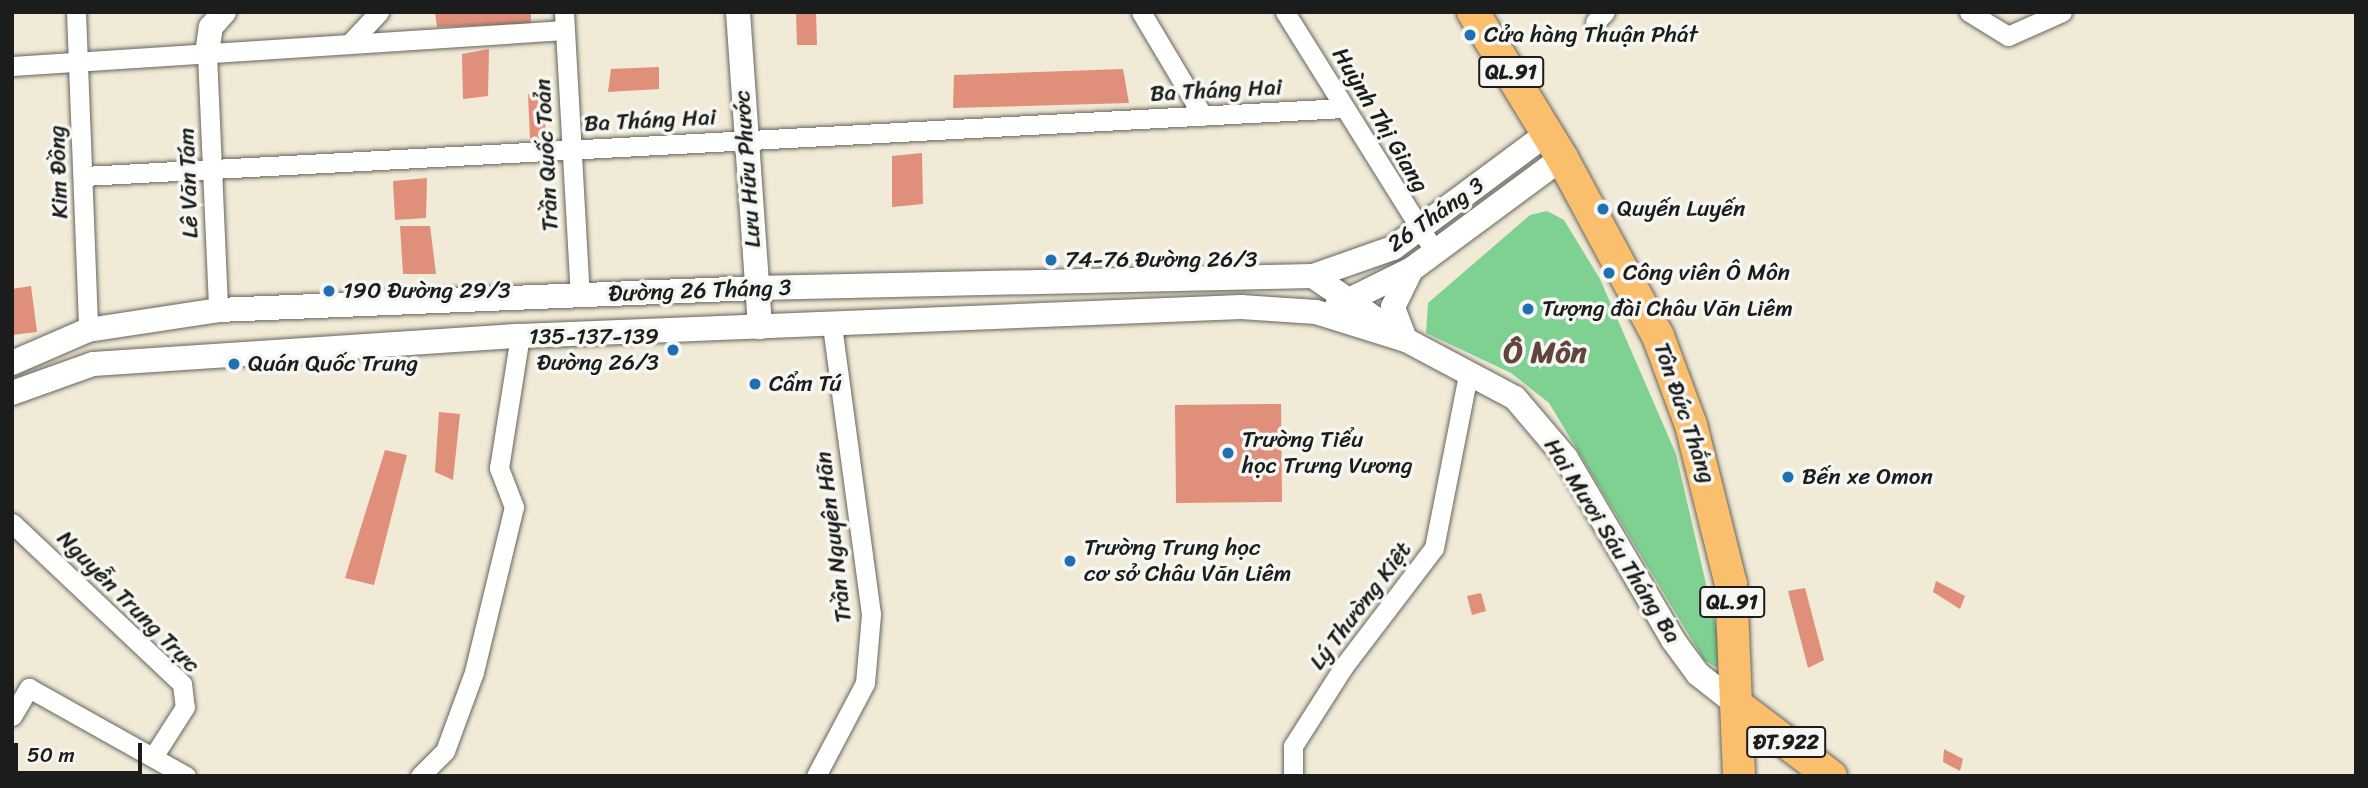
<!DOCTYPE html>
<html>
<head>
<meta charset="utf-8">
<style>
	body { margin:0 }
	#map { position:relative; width:2368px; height:788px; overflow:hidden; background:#f0ead6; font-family:Sriracha,sans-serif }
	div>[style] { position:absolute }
	.green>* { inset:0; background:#7fd192 }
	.building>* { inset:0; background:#e08f7b }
	.roads { filter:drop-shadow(0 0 2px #66645d) drop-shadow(0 0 2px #66645d) }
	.minor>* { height:19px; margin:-9.5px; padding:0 9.5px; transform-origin:9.5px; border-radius:9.5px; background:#fff }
	.tertiary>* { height:24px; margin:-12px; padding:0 12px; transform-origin:12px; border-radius:12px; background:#fff }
	.primary>* { height:32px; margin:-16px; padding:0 16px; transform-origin:16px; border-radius:16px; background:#f9bf6d }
	.trunk>* { height:32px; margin:-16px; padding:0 16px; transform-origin:16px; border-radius:16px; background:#f9bf6d }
	.dots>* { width:19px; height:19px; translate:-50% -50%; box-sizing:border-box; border:4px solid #f6f6f2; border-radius:50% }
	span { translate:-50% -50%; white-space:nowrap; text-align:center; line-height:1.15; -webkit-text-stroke:7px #f6f6f2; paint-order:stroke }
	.shield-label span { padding:2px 5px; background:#f6f6f2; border:2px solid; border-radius:5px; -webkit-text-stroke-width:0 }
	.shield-label { font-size:21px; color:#1c1c1c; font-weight:700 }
	.poi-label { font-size:23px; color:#1c1c1c }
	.left { translate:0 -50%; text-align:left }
	.right { translate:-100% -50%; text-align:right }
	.street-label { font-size:23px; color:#1c1c1c }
	.district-label { font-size:30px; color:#61443d; font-weight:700 }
	.frame { position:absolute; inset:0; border:14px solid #1c1c1c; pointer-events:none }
	.scale { position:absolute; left:14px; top:743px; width:128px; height:32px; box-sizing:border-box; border:4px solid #1c1c1c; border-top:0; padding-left:9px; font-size:21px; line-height:24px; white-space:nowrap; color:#1c1c1c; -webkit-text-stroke:5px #f6f6f2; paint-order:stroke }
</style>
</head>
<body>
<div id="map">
	<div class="green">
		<i style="clip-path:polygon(1547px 211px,1564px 220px,1600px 279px,1676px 454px,1724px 662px,1716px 667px,1704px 660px,1549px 403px,1511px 373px,1426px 333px,1428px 303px,1530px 215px)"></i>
	</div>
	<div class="building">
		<i style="clip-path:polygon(435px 12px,531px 12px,531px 24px,437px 27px)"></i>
		<i style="clip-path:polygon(796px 12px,816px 12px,817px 45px,797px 45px)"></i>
		<i style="clip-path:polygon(489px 49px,488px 96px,463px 99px,462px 54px)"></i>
		<i style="clip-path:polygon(659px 67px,659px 89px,608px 92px,611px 69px)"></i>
		<i style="clip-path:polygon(1123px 69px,1129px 103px,953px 108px,954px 75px)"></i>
		<i style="clip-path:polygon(528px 94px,544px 95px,546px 141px,530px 138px)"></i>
		<i style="clip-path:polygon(922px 153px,923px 204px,892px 207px,892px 156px)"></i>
		<i style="clip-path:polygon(427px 178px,426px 218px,395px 220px,393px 181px)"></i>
		<i style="clip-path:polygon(400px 226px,430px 226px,436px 274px,403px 274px)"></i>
		<i style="clip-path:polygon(31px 286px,37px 332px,12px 335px,12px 289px)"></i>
		<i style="clip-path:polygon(1281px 404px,1282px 502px,1176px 503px,1175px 405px)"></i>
		<i style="clip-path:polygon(439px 412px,460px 414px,453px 480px,435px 472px)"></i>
		<i style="clip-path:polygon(385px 450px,407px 455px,374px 585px,345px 578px)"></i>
		<i style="clip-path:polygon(1936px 581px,1965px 596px,1960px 609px,1933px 592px)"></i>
		<i style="clip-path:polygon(1805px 588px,1824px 660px,1808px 668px,1788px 591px)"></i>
		<i style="clip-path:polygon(1481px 593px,1486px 611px,1472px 615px,1467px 596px)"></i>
		<i style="clip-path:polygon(1944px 749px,1963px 759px,1960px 771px,1943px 762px)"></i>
	</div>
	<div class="roads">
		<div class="minor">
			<i style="left:76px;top:12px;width:318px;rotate:87.8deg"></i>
			<i style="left:564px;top:12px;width:283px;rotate:86.8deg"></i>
			<i style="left:1141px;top:12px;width:121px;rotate:59.2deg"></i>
			<i style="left:1285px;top:12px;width:283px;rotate:58deg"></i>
			<i style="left:1969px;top:12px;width:46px;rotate:31.6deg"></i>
			<i style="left:2008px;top:36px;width:59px;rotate:-24deg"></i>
			<i style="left:1595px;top:22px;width:14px;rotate:-45deg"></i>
			<i style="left:349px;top:44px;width:44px;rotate:-46.8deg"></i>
			<i style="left:207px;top:54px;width:256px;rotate:87.5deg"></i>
			<i style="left:12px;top:66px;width:554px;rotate:-3.72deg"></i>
			<i style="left:84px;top:176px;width:1261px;rotate:-3.09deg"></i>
			<i style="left:12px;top:523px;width:234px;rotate:43.4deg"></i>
			<i style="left:182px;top:684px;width:23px;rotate:83deg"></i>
			<i style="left:185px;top:707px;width:59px;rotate:122.6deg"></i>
			<i style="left:12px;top:716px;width:33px;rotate:-59deg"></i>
			<i style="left:29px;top:688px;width:180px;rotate:29.3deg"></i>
			<i style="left:420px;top:776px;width:35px;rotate:-45deg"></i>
			<i style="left:445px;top:751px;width:84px;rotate:-69.8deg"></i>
			<i style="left:474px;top:672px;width:170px;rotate:-76.4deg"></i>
			<i style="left:514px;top:507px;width:42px;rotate:-111deg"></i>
			<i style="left:499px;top:468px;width:134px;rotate:-81deg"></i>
			<i style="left:816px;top:776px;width:105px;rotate:-62.2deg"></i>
			<i style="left:865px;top:683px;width:69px;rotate:-85deg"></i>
			<i style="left:871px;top:614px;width:293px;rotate:-97.7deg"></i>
			<i style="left:1293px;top:776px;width:30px;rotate:-90deg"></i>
			<i style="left:1293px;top:746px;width:95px;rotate:-57.5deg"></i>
			<i style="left:1344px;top:666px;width:148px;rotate:-52.7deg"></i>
			<i style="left:1434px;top:548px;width:176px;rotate:-78.9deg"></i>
		</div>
		<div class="tertiary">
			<i style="left:738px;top:12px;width:316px;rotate:86deg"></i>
			<i style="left:207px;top:54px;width:27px;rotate:-82deg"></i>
			<i style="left:211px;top:27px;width:20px;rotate:-49deg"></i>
			<i style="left:1313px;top:276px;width:113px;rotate:34.5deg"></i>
			<i style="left:1406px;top:340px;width:123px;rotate:28deg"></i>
			<i style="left:1515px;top:398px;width:79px;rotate:49.6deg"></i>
			<i style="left:1566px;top:458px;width:211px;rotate:59.5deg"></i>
			<i style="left:1673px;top:640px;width:42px;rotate:53.7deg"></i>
			<i style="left:1698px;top:674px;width:55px;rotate:38.3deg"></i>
			<i style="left:1337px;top:306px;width:84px;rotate:-26.3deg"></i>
			<i style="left:1412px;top:269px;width:187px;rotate:-36.5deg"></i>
			<i style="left:1405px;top:339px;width:34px;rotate:-111deg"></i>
			<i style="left:1393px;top:307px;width:39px;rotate:-64deg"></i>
			<i style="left:12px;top:363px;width:83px;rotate:-23.5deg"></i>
			<i style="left:88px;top:330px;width:132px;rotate:-8.7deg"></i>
			<i style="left:218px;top:310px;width:538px;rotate:-2.34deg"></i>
			<i style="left:756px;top:288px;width:557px;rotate:-1.23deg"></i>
			<i style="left:1313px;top:276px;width:85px;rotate:-19.3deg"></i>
			<i style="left:1393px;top:248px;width:193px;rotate:-36.6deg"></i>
			<i style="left:12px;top:393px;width:86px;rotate:-19.7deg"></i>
			<i style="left:93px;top:364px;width:428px;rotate:-3.8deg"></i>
			<i style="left:520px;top:336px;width:722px;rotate:-2.3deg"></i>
			<i style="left:1241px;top:307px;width:75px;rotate:3.8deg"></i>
			<i style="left:1316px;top:312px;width:94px;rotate:17.3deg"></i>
		</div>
		<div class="primary">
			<i style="left:1741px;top:708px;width:113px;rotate:37.1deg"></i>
		</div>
		<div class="trunk">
			<i style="left:1473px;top:12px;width:171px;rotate:58.6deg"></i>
			<i style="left:1562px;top:158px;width:202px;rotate:61.7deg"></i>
			<i style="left:1658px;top:336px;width:95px;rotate:69.7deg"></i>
			<i style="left:1691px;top:425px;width:164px;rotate:75.9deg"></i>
			<i style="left:1731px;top:584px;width:192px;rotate:87.6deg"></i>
		</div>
	</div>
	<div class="dots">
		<i style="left:1470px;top:35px;background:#1f6fb2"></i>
		<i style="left:1603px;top:209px;background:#1f6fb2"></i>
		<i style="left:1051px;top:260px;background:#1f6fb2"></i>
		<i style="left:1609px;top:273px;background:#1f6fb2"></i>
		<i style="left:329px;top:291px;background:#1f6fb2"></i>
		<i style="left:1528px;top:309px;background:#1f6fb2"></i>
		<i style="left:673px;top:350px;background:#1f6fb2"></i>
		<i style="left:234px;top:364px;background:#1f6fb2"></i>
		<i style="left:755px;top:384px;background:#1f6fb2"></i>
		<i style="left:1228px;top:453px;background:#1f6fb2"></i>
		<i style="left:1788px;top:477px;background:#1f6fb2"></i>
		<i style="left:1070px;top:561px;background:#1f6fb2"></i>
	</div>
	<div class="shield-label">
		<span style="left:1511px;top:72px">QL.91</span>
		<span style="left:1732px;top:602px">QL.91</span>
		<span style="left:1786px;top:742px">ĐT.922</span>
	</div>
	<div class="poi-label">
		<span class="left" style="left:1484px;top:35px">Cửa hàng Thuận Phát</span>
		<span class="left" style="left:1617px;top:209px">Quyến Luyến</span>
		<span class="left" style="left:1065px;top:260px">74-76 Đường 26/3</span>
		<span class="left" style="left:1623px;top:273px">Công viên Ô Môn</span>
		<span class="left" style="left:343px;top:291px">190 Đường 29/3</span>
		<span class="left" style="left:1542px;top:309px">Tượng đài Châu Văn Liêm</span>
		<span class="right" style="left:659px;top:350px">135-137-139<br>Đường 26/3</span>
		<span class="left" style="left:248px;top:364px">Quán Quốc Trung</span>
		<span class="left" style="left:769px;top:384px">Cẩm Tú</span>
		<span class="left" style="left:1242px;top:453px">Trường Tiểu<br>học Trưng Vương</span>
		<span class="left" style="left:1802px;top:477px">Bến xe Omon</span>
		<span class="left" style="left:1084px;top:561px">Trường Trung học<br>cơ sở Châu Văn Liêm</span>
	</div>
	<div class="street-label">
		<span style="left:1216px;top:91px;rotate:-3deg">Ba Tháng Hai</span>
		<span style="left:1380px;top:120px;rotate:59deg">Huỳnh Thị Giang</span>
		<span style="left:650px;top:121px;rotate:-3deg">Ba Tháng Hai</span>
		<span style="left:547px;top:155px;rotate:-93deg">Trần Quốc Toản</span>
		<span style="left:748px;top:169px;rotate:-94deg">Lưu Hữu Phước</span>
		<span style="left:59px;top:172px;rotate:-92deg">Kim Đồng</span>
		<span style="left:189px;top:183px;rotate:-92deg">Lê Văn Tám</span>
		<span style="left:1436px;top:215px;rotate:-35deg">26 Tháng 3</span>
		<span style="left:700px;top:291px;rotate:-2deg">Đường 26 Tháng 3</span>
		<span style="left:1684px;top:413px;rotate:71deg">Tôn Đức Thắng</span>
		<span style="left:834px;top:537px;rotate:-97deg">Trần Nguyên Hãn</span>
		<span style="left:1612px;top:541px;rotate:58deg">Hai Mươi Sáu Tháng Ba</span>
		<span style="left:128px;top:602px;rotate:45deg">Nguyễn Trung Trực</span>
		<span style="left:1361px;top:606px;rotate:-53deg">Lý Thường Kiệt</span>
	</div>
	<div class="district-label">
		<span style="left:1545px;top:352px">Ô Môn</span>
	</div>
	<div class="frame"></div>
	<div class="scale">50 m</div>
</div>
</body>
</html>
